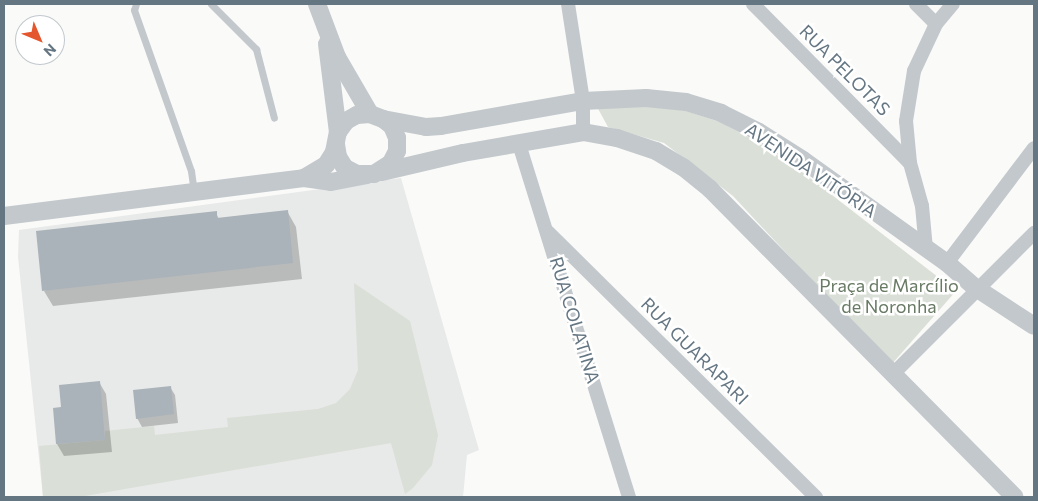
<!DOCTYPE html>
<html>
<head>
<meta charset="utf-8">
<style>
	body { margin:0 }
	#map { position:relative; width:1038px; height:501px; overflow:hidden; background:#fafaf8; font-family:Commissioner,sans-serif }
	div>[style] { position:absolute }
	.built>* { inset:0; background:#e8e9e9 }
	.green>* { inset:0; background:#dadfd7 }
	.shadow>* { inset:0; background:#0003 }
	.building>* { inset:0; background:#aab3b9 }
	.service>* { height:7px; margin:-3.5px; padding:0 3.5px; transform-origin:3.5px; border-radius:3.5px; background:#c3c8cc }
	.minor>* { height:14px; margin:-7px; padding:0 7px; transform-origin:7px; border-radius:7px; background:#c3c8cc }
	.tertiary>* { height:18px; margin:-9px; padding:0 9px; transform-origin:9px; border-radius:9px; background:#c3c8cc }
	span { translate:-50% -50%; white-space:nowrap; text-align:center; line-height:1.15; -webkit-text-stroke:5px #fff; paint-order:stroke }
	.street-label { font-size:18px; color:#657683 }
	.park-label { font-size:18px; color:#687a64 }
	.frame { position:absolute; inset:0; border:5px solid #657683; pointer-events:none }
	.north { position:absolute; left:15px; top:15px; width:50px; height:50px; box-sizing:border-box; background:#fff; border:1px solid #c1c8cd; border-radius:50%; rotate:135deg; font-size:14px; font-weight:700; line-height:20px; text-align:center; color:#657683 }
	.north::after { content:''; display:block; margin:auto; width:18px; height:22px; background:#e4572e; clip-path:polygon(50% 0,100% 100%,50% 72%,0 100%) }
</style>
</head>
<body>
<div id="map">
	<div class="built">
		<i style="clip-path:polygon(401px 178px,479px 450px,467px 455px,463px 497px,43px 497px,18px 257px,19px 230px)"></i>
	</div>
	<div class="green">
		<i style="clip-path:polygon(644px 104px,686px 111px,720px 122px,754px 140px,797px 168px,956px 291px,891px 365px,733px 196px,664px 143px,608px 127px,596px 105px)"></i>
		<i style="clip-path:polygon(354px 283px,410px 321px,438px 435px,432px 465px,413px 488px,405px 494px,391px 443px,79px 497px,43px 497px,39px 446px,105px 440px,105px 431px,154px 426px,155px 435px,228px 427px,227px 418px,318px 409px,336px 403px,350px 389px,358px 370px)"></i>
	</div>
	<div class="shadow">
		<i style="clip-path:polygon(287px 211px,296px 227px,302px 279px,53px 306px,44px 291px,216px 213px,219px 219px)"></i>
		<i style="clip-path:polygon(99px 382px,106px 394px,112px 452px,64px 456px,57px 444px,54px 409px,62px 408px)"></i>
		<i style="clip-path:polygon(170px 387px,175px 395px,178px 423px,142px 427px,137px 418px)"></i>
	</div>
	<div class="building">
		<i style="clip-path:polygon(288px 210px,293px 263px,42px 291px,36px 231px,217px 211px,217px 218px)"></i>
		<i style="clip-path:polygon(100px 381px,105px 440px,56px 444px,53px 408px,61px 407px,59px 385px)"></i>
		<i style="clip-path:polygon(171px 386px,174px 414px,136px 419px,133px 390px)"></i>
	</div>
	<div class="service">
		<i style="left:136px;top:4px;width:6px;rotate:108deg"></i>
		<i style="left:134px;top:10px;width:171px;rotate:70.5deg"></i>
		<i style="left:191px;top:171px;width:21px;rotate:82deg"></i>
		<i style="left:211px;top:4px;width:64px;rotate:45deg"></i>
		<i style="left:256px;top:49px;width:71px;rotate:75.4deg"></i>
	</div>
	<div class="minor">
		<i style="left:568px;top:4px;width:98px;rotate:81.2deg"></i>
		<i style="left:583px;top:101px;width:31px;rotate:90deg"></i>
		<i style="left:753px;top:4px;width:223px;rotate:45.4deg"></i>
		<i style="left:916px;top:4px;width:28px;rotate:45deg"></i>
		<i style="left:519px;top:144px;width:370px;rotate:72.7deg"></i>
		<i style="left:548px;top:232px;width:377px;rotate:44.7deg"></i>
		<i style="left:926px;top:249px;width:43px;rotate:-95.3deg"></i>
		<i style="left:922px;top:206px;width:45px;rotate:-105.6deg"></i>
		<i style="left:910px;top:163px;width:42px;rotate:-95.4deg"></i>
		<i style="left:906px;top:121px;width:51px;rotate:-80.9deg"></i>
		<i style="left:914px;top:71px;width:52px;rotate:-64.9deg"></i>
		<i style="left:936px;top:24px;width:26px;rotate:-50deg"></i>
		<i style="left:947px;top:263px;width:144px;rotate:-52.9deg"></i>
		<i style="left:892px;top:375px;width:201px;rotate:-45deg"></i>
	</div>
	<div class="tertiary">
		<i style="left:317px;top:4px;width:57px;rotate:69.3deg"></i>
		<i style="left:337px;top:57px;width:66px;rotate:59.9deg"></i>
		<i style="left:327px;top:44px;width:89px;rotate:82.9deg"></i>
		<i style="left:383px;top:119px;width:44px;rotate:10.5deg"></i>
		<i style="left:426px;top:127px;width:15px;rotate:-4deg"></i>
		<i style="left:441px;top:126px;width:144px;rotate:-10deg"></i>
		<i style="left:583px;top:101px;width:63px;rotate:-2.7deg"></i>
		<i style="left:646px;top:98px;width:40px;rotate:5.7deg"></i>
		<i style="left:686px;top:102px;width:37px;rotate:17deg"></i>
		<i style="left:721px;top:113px;width:42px;rotate:26.6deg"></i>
		<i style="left:759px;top:132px;width:52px;rotate:32.5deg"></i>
		<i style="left:803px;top:160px;width:177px;rotate:35.6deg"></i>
		<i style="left:947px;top:263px;width:38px;rotate:41deg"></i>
		<i style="left:976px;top:288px;width:69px;rotate:33.2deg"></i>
		<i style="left:382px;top:172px;width:83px;rotate:-13.2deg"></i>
		<i style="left:463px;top:153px;width:122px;rotate:-9.9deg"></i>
		<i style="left:583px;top:132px;width:35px;rotate:10deg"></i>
		<i style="left:617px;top:138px;width:41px;rotate:18.4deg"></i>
		<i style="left:656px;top:151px;width:31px;rotate:31deg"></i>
		<i style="left:683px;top:167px;width:35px;rotate:39deg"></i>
		<i style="left:710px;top:189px;width:433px;rotate:45.3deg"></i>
		<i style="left:304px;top:178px;width:27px;rotate:8deg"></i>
		<i style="left:331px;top:182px;width:37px;rotate:-11deg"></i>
		<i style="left:4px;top:216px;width:302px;rotate:-7.2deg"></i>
		<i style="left:304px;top:178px;width:26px;rotate:-31deg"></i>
		<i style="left:326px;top:165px;width:15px;rotate:-58deg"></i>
		<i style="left:334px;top:152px;width:20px;rotate:-79deg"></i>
		<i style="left:338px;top:132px;width:14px;rotate:-54deg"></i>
		<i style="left:346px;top:121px;width:13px;rotate:-29deg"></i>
		<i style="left:357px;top:115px;width:13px;rotate:-4deg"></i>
		<i style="left:370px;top:114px;width:14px;rotate:21deg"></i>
		<i style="left:383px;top:119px;width:11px;rotate:38deg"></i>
		<i style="left:392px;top:126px;width:13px;rotate:67deg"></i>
		<i style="left:397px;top:138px;width:13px;rotate:90deg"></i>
		<i style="left:397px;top:151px;width:13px;rotate:117deg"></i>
		<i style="left:391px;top:163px;width:20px;rotate:147deg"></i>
		<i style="left:374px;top:174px;width:17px;rotate:180deg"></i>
		<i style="left:357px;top:174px;width:13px;rotate:-153deg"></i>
		<i style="left:345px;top:168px;width:13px;rotate:-122deg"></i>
		<i style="left:338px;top:157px;width:12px;rotate:-99deg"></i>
	</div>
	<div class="street-label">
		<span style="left:845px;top:70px;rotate:45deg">RUA PELOTAS</span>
		<span style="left:811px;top:170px;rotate:34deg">AVENIDA VITÓRIA</span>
		<span style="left:575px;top:320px;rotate:73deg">RUA COLATINA</span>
		<span style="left:695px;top:351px;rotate:45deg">RUA GUARAPARI</span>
	</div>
	<div class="park-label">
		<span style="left:889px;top:296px">Praça de Marcílio<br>de Noronha</span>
	</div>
	<div class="frame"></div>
	<div class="north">N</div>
</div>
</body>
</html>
